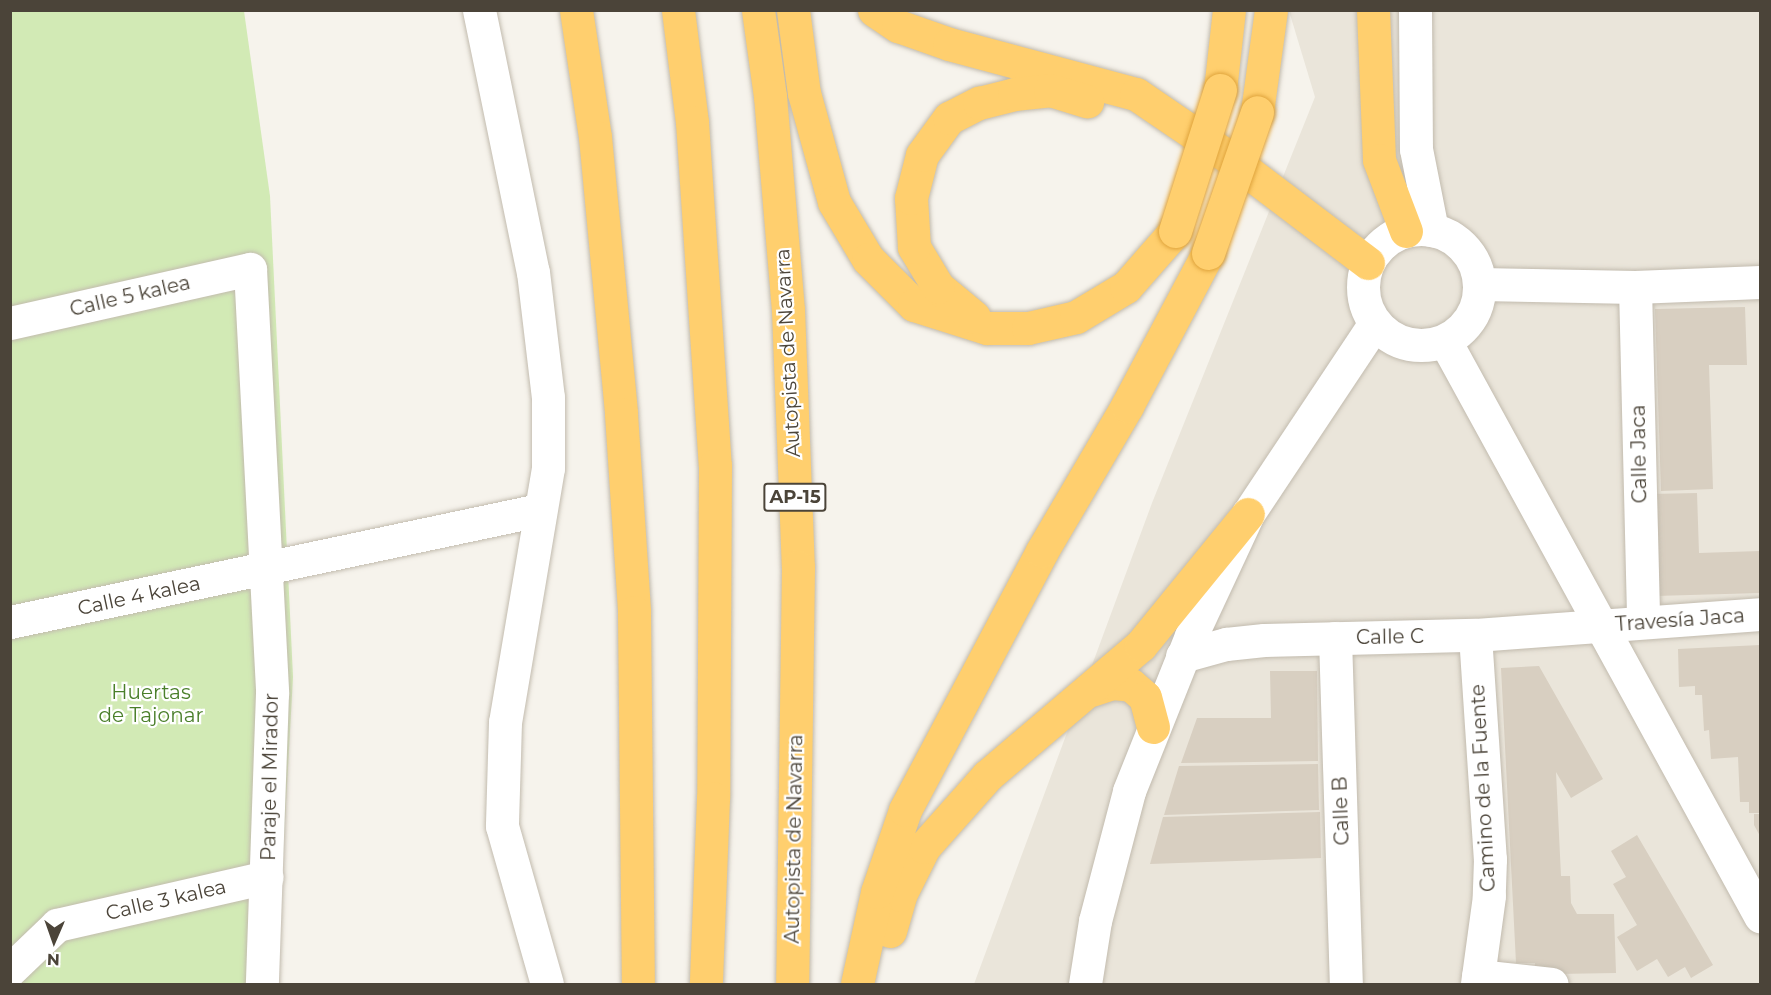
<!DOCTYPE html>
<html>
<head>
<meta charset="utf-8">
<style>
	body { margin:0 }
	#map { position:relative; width:1771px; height:995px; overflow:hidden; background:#f6f3ec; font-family:Montserrat,sans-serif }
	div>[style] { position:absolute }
	.residential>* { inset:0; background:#eae5da }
	.green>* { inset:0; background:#d2eab5 }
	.building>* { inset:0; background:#d8cfc1 }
	.roads { filter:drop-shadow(0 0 2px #c2bbae) drop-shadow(0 0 2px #c2bbae) }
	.minor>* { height:33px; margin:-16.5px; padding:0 16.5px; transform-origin:16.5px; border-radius:16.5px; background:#fff }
	.minor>.ring { margin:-16.5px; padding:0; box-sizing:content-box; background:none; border:33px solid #fff; border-radius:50% }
	.highway>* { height:33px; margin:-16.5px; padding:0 16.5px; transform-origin:16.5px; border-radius:16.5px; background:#ffcf6e }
	.bridges { filter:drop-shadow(0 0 2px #e0a43c) drop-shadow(0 0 2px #e0a43c) }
	.highway-bridge>* { height:33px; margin:-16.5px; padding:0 16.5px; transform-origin:16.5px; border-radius:16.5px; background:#ffcf6e }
	span { translate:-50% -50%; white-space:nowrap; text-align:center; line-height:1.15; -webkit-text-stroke:4.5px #fff; paint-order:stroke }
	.shield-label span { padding:2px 4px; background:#fff; border:2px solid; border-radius:4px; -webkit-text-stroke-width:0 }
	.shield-label { font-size:18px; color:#4b4439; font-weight:700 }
	.street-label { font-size:20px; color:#4b4439 }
	.park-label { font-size:20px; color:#4a7f2a }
	.frame { position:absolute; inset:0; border:12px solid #4b4439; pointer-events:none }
	.north { position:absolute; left:24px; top:911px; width:60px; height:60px; -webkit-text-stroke:4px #fff; paint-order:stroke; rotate:182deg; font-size:16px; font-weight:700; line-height:24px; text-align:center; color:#4b4439 }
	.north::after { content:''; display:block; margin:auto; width:21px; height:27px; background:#4b4439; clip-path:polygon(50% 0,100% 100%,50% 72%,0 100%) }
</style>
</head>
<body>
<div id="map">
	<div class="residential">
		<i style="clip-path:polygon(1289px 11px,1760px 11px,1760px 984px,974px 984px,1152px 503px,1315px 97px)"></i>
	</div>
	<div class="green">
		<i style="clip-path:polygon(10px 11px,244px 11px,270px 196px,293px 677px,276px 984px,11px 984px)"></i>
	</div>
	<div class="building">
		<i style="clip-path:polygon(1745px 307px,1747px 365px,1709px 365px,1713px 489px,1661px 491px,1655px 309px)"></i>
		<i style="clip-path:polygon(1697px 493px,1699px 553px,1760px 551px,1760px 593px,1655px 596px,1651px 494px)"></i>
		<i style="clip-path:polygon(1760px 645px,1760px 813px,1749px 813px,1749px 802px,1740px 802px,1738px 757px,1711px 759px,1709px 730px,1704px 731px,1702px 695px,1695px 695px,1695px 686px,1679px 687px,1678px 649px)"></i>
		<i style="clip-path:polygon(1539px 666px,1603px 779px,1571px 798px,1556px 772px,1561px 876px,1570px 876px,1571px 903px,1577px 914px,1614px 914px,1616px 973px,1557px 974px,1557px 968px,1535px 969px,1535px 963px,1516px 963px,1501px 668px)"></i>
		<i style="clip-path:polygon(1270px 671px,1317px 671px,1318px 761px,1181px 763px,1197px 718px,1271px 718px)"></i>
		<i style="clip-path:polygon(1318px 764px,1319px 810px,1164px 815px,1179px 766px)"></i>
		<i style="clip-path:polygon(1320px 812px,1321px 858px,1150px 864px,1163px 817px)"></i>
		<i style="clip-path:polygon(1754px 814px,1760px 814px,1760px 836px,1754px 825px)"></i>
		<i style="clip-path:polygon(1637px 835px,1713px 965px,1691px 978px,1685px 967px,1668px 977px,1657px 959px,1637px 971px,1617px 937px,1637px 925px,1613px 884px,1626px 877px,1611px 851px)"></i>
	</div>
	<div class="roads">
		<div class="minor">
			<i style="left:479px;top:10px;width:268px;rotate:78.4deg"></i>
			<i style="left:533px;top:272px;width:126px;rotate:83.2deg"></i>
			<i style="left:548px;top:397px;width:71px;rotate:90deg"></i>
			<i style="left:548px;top:468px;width:258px;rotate:99.6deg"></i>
			<i style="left:505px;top:722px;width:104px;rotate:91.7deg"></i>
			<i style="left:502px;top:826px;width:164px;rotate:74.1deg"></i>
			<i style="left:1415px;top:10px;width:139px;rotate:89.6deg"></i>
			<i style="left:1416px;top:149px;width:83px;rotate:78.8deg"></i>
			<i class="ring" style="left:1363px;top:229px;width:83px;height:83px"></i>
			<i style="left:1480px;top:284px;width:155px;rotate:1.1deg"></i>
			<i style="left:1635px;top:287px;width:125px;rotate:-2.3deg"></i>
			<i style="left:1635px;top:287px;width:335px;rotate:88.6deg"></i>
			<i style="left:10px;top:323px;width:246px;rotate:-12.7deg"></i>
			<i style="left:250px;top:269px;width:425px;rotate:87deg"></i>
			<i style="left:272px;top:693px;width:291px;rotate:92deg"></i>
			<i style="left:1445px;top:341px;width:656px;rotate:61.28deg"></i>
			<i style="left:10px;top:622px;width:541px;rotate:-11.95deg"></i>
			<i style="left:1475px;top:635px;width:225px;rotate:86.2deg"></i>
			<i style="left:1490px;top:859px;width:37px;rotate:92deg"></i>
			<i style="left:1489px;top:896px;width:89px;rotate:97.8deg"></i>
			<i style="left:1335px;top:638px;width:346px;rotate:88.2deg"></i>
			<i style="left:1182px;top:656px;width:46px;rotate:-15.3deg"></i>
			<i style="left:1226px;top:644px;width:38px;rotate:-6deg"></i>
			<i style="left:1264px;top:640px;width:211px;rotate:-1.4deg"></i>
			<i style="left:1475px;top:635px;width:286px;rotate:-4.2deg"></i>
			<i style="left:10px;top:970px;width:65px;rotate:-43.8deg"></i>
			<i style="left:57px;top:925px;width:215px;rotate:-12.9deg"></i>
			<i style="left:1478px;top:976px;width:74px;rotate:6.2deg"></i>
			<i style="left:1085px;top:984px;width:64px;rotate:-81deg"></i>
			<i style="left:1095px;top:921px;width:134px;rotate:-75.3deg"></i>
			<i style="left:1129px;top:791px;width:167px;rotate:-68.2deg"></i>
			<i style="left:1191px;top:636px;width:135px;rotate:-65deg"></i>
			<i style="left:1248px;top:514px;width:229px;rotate:-56.4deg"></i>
		</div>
		<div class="highway">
			<i style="left:576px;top:10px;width:128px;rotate:81.5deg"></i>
			<i style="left:595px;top:137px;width:278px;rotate:84.6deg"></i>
			<i style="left:621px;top:414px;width:198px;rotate:86.2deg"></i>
			<i style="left:634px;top:612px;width:372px;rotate:89.4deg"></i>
			<i style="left:678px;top:10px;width:113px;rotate:82.9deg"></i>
			<i style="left:692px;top:122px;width:344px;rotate:86.2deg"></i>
			<i style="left:715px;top:465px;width:333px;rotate:90.3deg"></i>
			<i style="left:713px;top:798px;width:186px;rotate:92.2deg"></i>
			<i style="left:758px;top:10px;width:87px;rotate:82.1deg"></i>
			<i style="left:770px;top:96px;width:215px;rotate:85.2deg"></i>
			<i style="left:788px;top:310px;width:257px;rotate:87.8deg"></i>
			<i style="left:798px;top:567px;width:417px;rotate:90.8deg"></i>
			<i style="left:793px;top:10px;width:84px;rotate:82.5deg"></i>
			<i style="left:804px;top:93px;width:113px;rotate:74.6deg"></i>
			<i style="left:834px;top:202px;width:66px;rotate:59.2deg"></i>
			<i style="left:868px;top:259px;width:65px;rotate:45deg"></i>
			<i style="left:914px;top:305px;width:77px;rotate:17.5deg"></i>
			<i style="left:987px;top:328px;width:41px"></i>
			<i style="left:1028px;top:328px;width:49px;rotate:-12.9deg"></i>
			<i style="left:1076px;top:317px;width:58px;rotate:-31deg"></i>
			<i style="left:1126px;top:287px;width:74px;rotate:-48.8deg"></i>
			<i style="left:874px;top:10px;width:29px;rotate:34deg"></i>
			<i style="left:898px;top:26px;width:54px;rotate:19.4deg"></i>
			<i style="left:949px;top:44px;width:194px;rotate:15deg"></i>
			<i style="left:1136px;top:94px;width:110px;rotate:34.3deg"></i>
			<i style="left:1227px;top:156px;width:177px;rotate:37.2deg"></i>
			<i style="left:1373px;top:10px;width:150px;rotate:87.7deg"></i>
			<i style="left:1379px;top:160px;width:76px;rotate:69.2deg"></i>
			<i style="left:1220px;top:90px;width:81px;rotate:-83.6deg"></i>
			<i style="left:1257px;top:112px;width:103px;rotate:-82.2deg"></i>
			<i style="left:974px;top:317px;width:47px;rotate:-140.2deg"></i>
			<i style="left:938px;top:287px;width:47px;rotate:-121deg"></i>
			<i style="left:914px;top:247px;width:49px;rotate:-93.5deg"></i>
			<i style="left:911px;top:198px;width:44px;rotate:-75.7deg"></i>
			<i style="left:922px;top:155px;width:46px;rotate:-53.9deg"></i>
			<i style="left:949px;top:118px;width:34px;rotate:-27deg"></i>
			<i style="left:979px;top:103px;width:36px;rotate:-14deg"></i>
			<i style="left:1014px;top:94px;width:36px;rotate:-6deg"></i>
			<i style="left:1050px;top:90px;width:39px;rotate:17deg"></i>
			<i style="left:1091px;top:690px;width:23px;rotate:-18deg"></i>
			<i style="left:1113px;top:683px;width:18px;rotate:6deg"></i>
			<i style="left:1131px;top:685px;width:18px;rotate:41deg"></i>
			<i style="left:1145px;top:697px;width:31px;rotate:75deg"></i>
			<i style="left:890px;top:931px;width:37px;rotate:-74deg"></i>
			<i style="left:900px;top:895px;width:54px;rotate:-63.4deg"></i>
			<i style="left:924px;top:847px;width:95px;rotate:-48.4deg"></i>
			<i style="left:987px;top:776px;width:202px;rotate:-40.4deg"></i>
			<i style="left:1141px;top:645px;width:169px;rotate:-50.8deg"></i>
			<i style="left:857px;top:984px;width:94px;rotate:-77.7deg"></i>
			<i style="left:877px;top:892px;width:87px;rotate:-71.1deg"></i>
			<i style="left:905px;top:810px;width:293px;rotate:-62.1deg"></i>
			<i style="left:1042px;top:551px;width:168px;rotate:-59.6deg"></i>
			<i style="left:1127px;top:406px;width:173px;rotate:-62.1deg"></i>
		</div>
	</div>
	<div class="bridges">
		<div class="highway-bridge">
			<i style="left:1175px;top:231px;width:148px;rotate:-72.3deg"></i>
			<i style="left:1208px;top:253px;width:149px;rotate:-70.8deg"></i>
		</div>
	</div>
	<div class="shield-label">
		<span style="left:795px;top:497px">AP-15</span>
	</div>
	<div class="street-label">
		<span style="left:130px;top:296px;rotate:-13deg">Calle 5 kalea</span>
		<span style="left:788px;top:353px;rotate:-93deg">Autopista de Navarra</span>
		<span style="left:1639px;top:454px;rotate:-91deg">Calle Jaca</span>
		<span style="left:139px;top:596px;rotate:-12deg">Calle 4 kalea</span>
		<span style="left:1680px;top:620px;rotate:-4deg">Travesía Jaca</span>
		<span style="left:1390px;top:637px;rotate:-1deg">Calle C</span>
		<span style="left:270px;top:777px;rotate:-89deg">Paraje el Mirador</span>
		<span style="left:1483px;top:788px;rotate:-93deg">Camino de la Fuente</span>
		<span style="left:1341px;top:811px;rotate:-92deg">Calle B</span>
		<span style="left:794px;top:839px;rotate:-89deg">Autopista de Navarra</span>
		<span style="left:166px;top:900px;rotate:-13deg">Calle 3 kalea</span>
	</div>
	<div class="park-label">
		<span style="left:151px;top:704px">Huertas<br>de Tajonar</span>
	</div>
	<div class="frame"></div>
	<div class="north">N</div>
</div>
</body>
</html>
